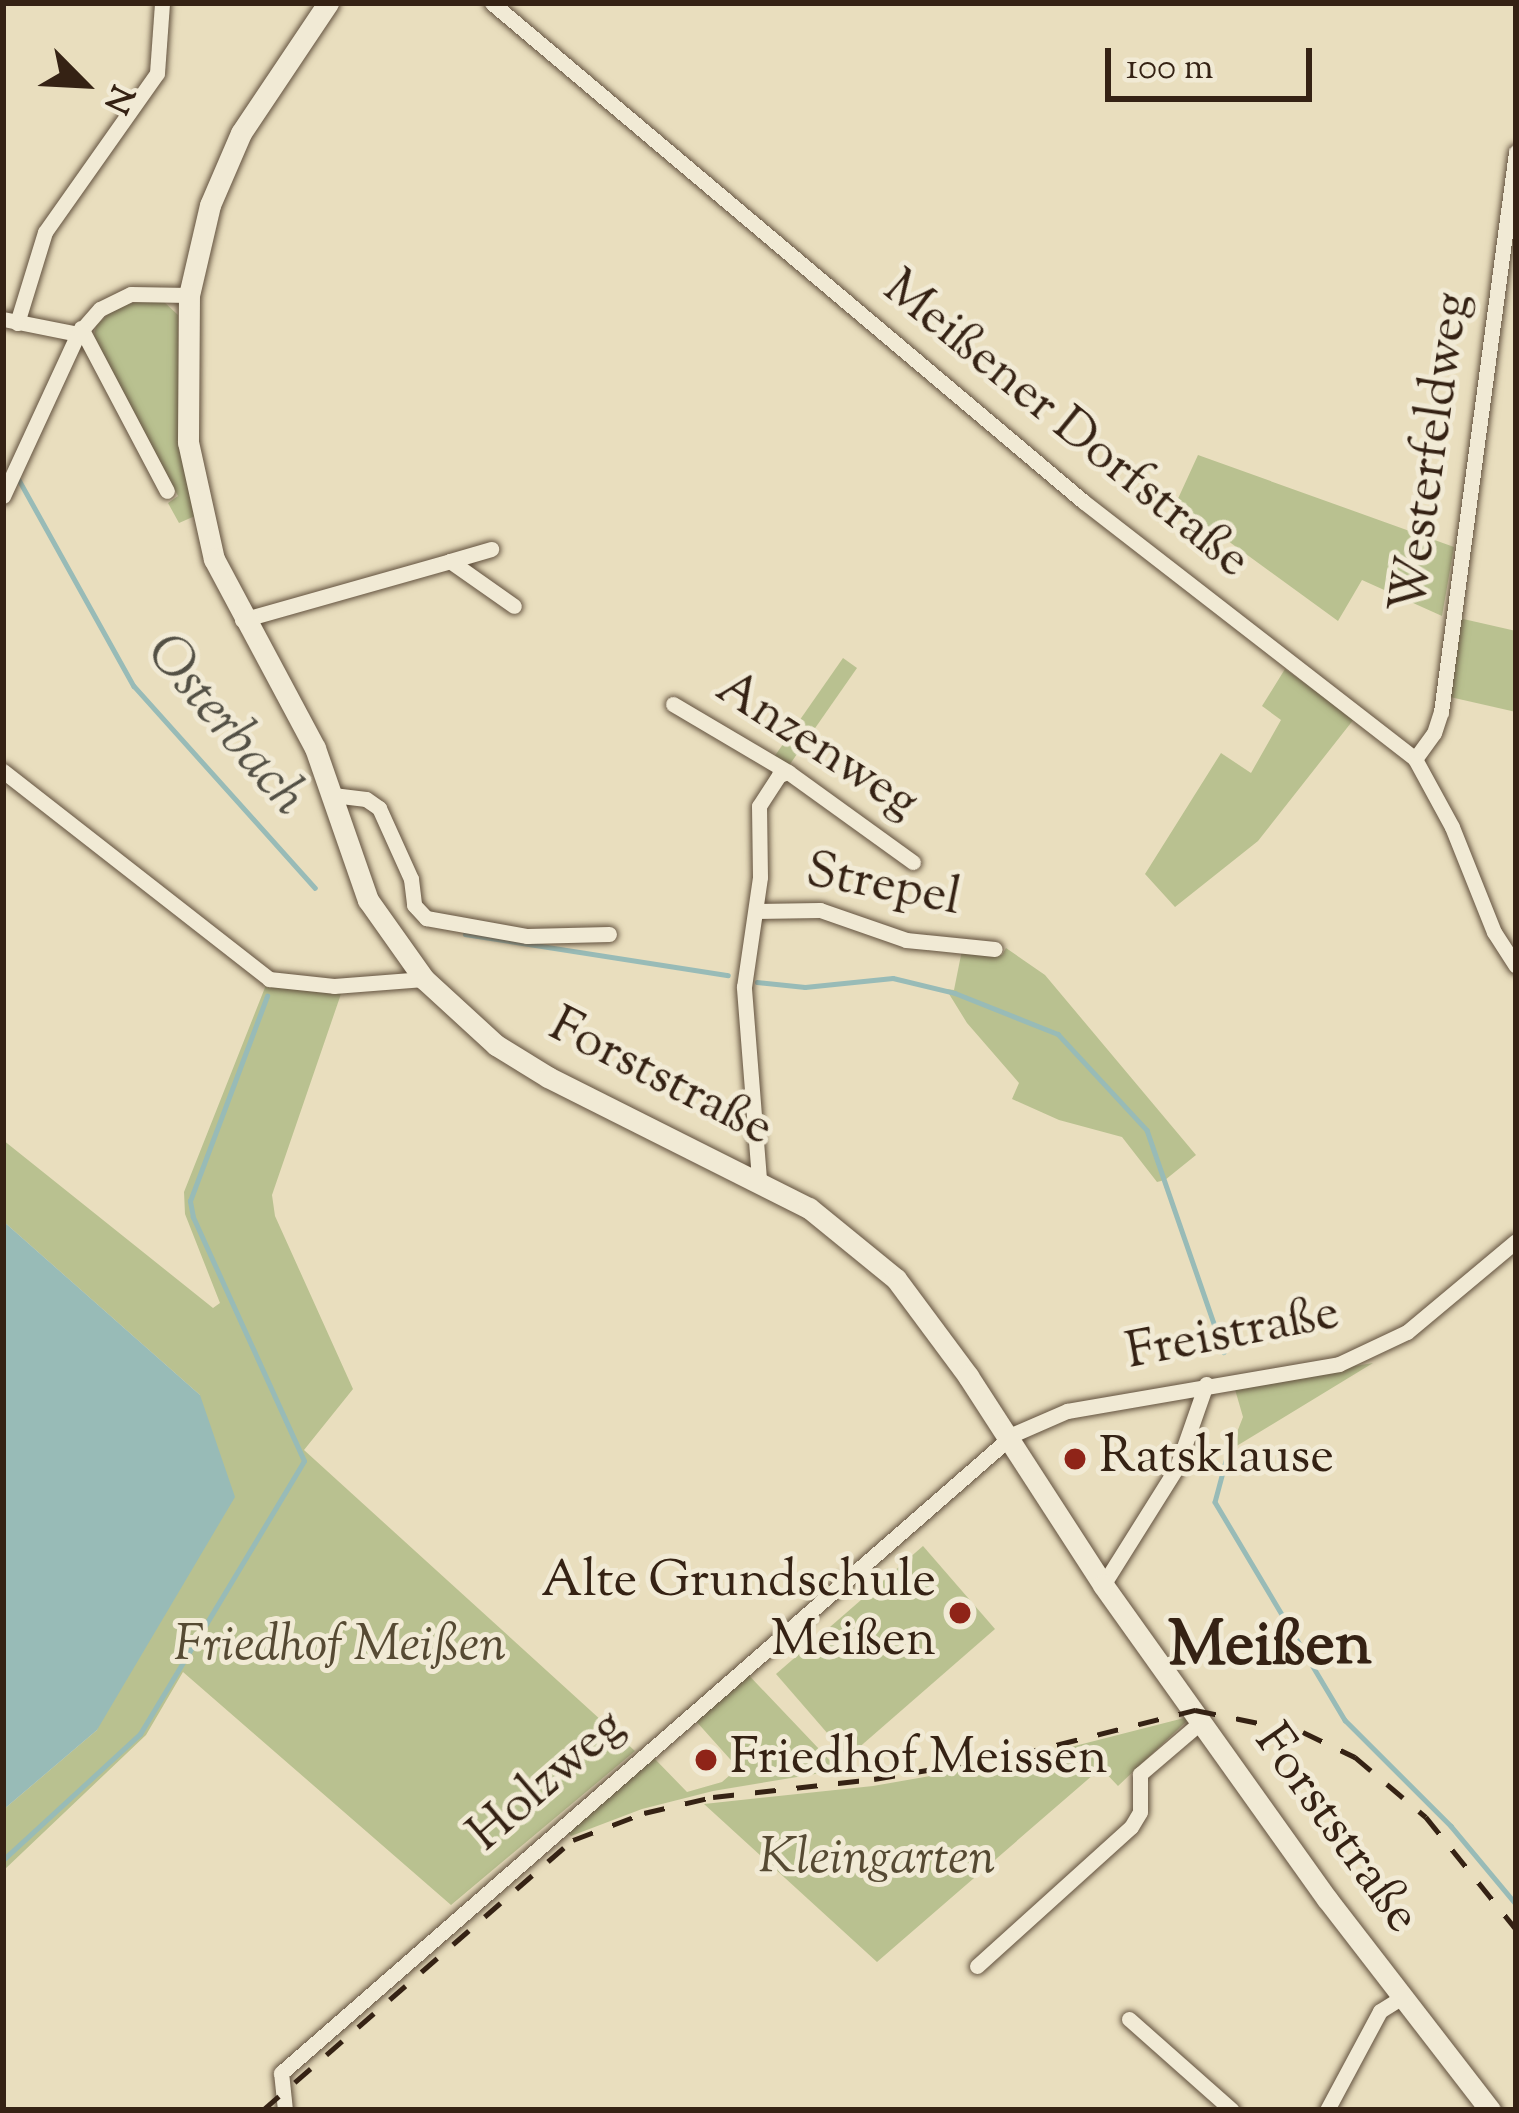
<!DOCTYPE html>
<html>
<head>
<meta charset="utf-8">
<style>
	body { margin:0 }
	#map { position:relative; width:1519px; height:2113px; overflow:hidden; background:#e9debe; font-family:"Sorts Mill Goudy",serif }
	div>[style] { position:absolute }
	.green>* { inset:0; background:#b9c190 }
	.water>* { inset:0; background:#98bbb7 }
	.stream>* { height:4.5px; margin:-2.25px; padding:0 2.25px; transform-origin:2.25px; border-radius:2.25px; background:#98bbb7 }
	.roads { filter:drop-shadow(0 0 3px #62513e) drop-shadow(0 0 3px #62513e) }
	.street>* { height:15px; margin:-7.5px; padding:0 7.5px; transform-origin:7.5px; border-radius:7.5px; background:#f1ead5 }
	.secondary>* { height:21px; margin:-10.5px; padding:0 10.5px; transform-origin:10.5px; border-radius:10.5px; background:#f1ead5 }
	.rail>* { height:4.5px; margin-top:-2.25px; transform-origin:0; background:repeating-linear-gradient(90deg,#352214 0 21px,transparent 0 42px) }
	.dots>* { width:33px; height:33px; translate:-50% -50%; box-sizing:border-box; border:6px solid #f1ead5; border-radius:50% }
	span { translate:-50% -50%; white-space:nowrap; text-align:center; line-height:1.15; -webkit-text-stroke:10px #f1ead5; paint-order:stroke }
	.street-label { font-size:51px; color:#352214 }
	.poi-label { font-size:51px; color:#352214 }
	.left { translate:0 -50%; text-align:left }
	.right { translate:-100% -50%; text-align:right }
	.park-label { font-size:51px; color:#564a33; font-style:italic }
	.water-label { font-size:54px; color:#535045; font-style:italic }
	.district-label { font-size:63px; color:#352214; font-weight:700 }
	.frame { position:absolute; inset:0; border:6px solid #352214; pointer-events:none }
	.north { position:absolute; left:24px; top:24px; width:120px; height:120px; -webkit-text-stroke:9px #f1ead5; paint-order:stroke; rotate:114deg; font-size:33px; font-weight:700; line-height:48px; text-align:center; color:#352214 }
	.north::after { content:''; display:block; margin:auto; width:42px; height:54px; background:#352214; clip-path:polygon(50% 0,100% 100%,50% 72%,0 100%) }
	.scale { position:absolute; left:1105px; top:48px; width:207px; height:54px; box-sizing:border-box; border:6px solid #352214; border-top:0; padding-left:15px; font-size:36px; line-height:42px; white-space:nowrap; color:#352214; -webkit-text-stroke:9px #f1ead5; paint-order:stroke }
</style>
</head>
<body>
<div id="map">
	<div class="green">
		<i style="clip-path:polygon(145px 300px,162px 300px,178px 315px,180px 436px,195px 516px,179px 523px,168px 503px,178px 496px,94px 336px,96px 326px,116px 307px)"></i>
		<i style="clip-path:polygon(1198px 455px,1454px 547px,1442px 616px,1362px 580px,1338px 621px,1176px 503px)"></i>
		<i style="clip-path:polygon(1459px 618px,1516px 631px,1516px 712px,1450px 697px)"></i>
		<i style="clip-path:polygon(843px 658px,857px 668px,788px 767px,774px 757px)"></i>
		<i style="clip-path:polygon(1285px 669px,1354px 719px,1258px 841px,1175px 907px,1145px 874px,1221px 753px,1251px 773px,1281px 720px,1262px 706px)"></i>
		<i style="clip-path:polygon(1006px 948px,1045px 975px,1196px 1155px,1165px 1180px,1157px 1182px,1122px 1137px,1059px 1120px,1012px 1099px,1019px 1083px,967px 1023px,946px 989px,954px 990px,962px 950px,1002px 955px)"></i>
		<i style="clip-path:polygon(266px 985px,342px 991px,272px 1195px,275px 1216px,353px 1389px,304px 1450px,635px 1751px,451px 1905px,183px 1672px,146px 1735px,3px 1871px,3px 1810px,97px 1730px,200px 1395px,3px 1221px,3px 1140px,213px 1308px,220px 1303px,185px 1214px,184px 1192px)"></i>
		<i style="clip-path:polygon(1373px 1363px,1230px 1450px,1243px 1417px,1234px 1386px)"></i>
		<i style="clip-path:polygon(923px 1546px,995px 1629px,848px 1757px,776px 1674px)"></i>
		<i style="clip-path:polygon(740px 1666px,839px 1770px,713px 1791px,642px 1809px,571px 1836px,566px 1831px,653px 1757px,687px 1792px,722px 1782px,738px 1768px,686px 1710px)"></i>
		<i style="clip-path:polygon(1192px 1716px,1118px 1786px,1101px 1768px,877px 1962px,704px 1804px,873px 1786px,1016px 1761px)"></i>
	</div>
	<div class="water">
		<i style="clip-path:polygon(3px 1221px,200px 1395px,235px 1497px,97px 1730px,3px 1810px)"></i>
	</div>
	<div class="stream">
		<i style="left:18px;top:478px;width:238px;rotate:60.9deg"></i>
		<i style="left:134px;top:686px;width:271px;rotate:48.1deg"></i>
		<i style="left:465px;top:934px;width:266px;rotate:8.9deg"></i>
		<i style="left:757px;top:982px;width:48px;rotate:5.9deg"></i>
		<i style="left:805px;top:987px;width:88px;rotate:-5.8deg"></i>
		<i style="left:893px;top:978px;width:64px;rotate:13.6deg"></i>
		<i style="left:955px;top:993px;width:111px;rotate:21.7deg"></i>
		<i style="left:1058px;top:1034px;width:131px;rotate:47.2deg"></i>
		<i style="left:1147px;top:1130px;width:235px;rotate:70.9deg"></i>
		<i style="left:1233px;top:1435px;width:69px;rotate:105deg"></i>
		<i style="left:1215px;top:1502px;width:254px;rotate:59.2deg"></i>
		<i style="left:1345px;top:1720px;width:150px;rotate:45deg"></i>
		<i style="left:1451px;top:1826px;width:102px;rotate:50.2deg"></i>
		<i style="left:3px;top:1860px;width:186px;rotate:-42.6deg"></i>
		<i style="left:140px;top:1734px;width:318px;rotate:-59deg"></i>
		<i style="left:304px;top:1461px;width:268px;rotate:-114.5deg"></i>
		<i style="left:193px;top:1217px;width:16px;rotate:-101deg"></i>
		<i style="left:190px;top:1201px;width:219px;rotate:-69.4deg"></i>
	</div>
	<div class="roads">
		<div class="street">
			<i style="left:492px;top:3px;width:774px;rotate:40.13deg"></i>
			<i style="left:1084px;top:502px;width:419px;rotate:37.8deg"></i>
			<i style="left:1415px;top:759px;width:77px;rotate:61.4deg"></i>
			<i style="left:1452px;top:827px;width:113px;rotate:68.2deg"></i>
			<i style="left:1494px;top:932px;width:40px;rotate:57.1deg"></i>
			<i style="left:3px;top:319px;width:76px;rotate:11.3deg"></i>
			<i style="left:78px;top:334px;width:33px;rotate:-49deg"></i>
			<i style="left:100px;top:309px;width:34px;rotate:-26deg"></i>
			<i style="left:131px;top:294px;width:58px;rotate:1deg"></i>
			<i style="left:17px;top:323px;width:95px;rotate:-72.9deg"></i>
			<i style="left:45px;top:232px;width:194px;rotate:-54.8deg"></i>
			<i style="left:157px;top:73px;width:70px;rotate:-85.9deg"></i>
			<i style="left:81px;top:328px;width:184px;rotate:62.2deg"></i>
			<i style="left:3px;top:496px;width:179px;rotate:-65.2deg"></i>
			<i style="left:450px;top:561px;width:43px;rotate:-16.3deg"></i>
			<i style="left:242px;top:620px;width:216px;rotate:-15.8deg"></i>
			<i style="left:450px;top:561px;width:78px;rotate:35.1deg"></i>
			<i style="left:673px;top:704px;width:134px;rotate:30.6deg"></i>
			<i style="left:788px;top:772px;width:154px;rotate:35.8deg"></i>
			<i style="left:1415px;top:759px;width:32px;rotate:-54deg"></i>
			<i style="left:1434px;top:733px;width:22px;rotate:-72deg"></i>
			<i style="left:1441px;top:712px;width:565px;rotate:-82.37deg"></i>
			<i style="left:3px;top:771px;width:338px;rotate:38deg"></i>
			<i style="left:269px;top:979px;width:65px;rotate:6.1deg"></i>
			<i style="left:334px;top:986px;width:90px;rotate:-4.4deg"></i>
			<i style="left:333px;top:795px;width:33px;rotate:7deg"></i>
			<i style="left:366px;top:799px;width:16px;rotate:35deg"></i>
			<i style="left:379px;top:808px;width:78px;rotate:65.7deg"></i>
			<i style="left:411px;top:879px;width:26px;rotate:83deg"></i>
			<i style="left:414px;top:905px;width:18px;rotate:47deg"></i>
			<i style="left:426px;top:918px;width:103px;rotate:10.1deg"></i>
			<i style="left:527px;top:936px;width:82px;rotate:-1.4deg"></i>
			<i style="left:756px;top:911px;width:64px;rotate:-0.9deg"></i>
			<i style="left:820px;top:910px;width:91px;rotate:19.2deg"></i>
			<i style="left:906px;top:940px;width:89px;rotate:5.8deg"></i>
			<i style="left:759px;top:1179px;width:193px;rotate:-94.5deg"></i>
			<i style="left:744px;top:987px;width:111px;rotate:-81.7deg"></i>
			<i style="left:760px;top:877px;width:71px;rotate:-90.8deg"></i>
			<i style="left:759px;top:806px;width:37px;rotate:-57deg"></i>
			<i style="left:779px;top:775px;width:9px;rotate:-18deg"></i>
			<i style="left:1103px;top:1585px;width:139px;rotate:-57.9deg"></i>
			<i style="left:1177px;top:1467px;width:88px;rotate:-70.7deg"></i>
			<i style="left:977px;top:1966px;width:207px;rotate:-42.1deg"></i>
			<i style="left:1131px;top:1827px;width:17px;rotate:-59deg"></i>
			<i style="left:1140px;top:1812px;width:38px;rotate:-90deg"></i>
			<i style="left:1140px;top:1774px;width:82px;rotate:-40.5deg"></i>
			<i style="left:1129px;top:2019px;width:137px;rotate:41.5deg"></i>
			<i style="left:285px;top:2110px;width:37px;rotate:-96deg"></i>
			<i style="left:281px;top:2073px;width:972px;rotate:-41.08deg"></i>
			<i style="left:1014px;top:1434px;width:58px;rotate:-23.5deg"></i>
			<i style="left:1067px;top:1411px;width:276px;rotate:-9.8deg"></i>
			<i style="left:1339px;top:1364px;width:75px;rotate:-25.2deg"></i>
			<i style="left:1407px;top:1332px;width:142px;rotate:-39.9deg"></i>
			<i style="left:1327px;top:2110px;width:112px;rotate:-61.8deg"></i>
			<i style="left:1380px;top:2011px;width:25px;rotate:-32deg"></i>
		</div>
		<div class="secondary">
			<i style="left:328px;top:3px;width:156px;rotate:123.8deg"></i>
			<i style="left:241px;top:133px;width:78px;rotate:113.3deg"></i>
			<i style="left:210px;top:205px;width:92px;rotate:103.1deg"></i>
			<i style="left:189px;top:295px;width:147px;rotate:90.4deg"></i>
			<i style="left:188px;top:442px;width:120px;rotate:77.5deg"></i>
			<i style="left:214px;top:559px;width:214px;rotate:61.9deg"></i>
			<i style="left:315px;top:748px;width:161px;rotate:70.8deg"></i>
			<i style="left:368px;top:900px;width:97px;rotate:54.7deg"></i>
			<i style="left:424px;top:979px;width:98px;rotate:42.5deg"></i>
			<i style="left:496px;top:1045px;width:61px;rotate:31.6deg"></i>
			<i style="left:548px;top:1077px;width:292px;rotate:26.7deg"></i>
			<i style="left:809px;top:1208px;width:112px;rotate:39.2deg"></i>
			<i style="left:896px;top:1279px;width:121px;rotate:53.4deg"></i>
			<i style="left:968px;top:1376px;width:249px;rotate:57.1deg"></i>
			<i style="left:1103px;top:1585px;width:386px;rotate:54.5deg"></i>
			<i style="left:1327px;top:1899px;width:267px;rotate:52.3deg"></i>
		</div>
	</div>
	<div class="rail">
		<i style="left:263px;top:2110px;width:411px;rotate:-41.1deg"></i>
		<i style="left:573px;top:1840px;width:76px;rotate:-20.8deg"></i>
		<i style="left:644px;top:1813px;width:71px;rotate:-13.1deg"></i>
		<i style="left:713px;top:1797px;width:162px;rotate:-6.4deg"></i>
		<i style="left:874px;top:1779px;width:144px;rotate:-9.6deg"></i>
		<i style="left:1016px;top:1755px;width:185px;rotate:-14.1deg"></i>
		<i style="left:1195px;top:1710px;width:110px;rotate:11.5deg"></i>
		<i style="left:1303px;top:1732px;width:58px;rotate:25.7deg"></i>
		<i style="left:1355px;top:1757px;width:93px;rotate:40.2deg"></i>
		<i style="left:1426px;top:1817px;width:144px;rotate:51.2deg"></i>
	</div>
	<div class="dots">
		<i style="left:1075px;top:1459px;background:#8f2418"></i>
		<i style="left:960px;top:1613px;background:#8f2418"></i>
		<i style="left:706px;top:1760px;background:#8f2418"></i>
	</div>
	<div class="street-label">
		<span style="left:1065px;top:426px;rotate:39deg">Meißener Dorfstraße</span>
		<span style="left:1433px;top:453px;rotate:-82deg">Westerfeldweg</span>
		<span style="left:816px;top:747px;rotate:33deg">Anzenweg</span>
		<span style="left:883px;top:887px;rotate:11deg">Strepel</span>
		<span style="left:660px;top:1079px;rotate:27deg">Forststraße</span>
		<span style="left:1233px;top:1335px;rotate:-11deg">Freistraße</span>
		<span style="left:548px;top:1782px;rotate:-41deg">Holzweg</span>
		<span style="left:1335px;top:1830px;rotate:54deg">Forststraße</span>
	</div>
	<div class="poi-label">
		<span class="left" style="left:1099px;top:1459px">Ratsklause</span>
		<span class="right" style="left:936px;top:1613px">Alte Grundschule<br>Meißen</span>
		<span class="left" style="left:730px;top:1760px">Friedhof Meissen</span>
	</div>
	<div class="park-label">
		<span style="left:340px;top:1647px">Friedhof Meißen</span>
		<span style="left:877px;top:1860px">Kleingarten</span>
	</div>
	<div class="water-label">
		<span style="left:225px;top:726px;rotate:50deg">Osterbach</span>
	</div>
	<div class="district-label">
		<span style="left:1270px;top:1648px">Meißen</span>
	</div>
	<div class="frame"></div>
	<div class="north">N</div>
	<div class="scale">100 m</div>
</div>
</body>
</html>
